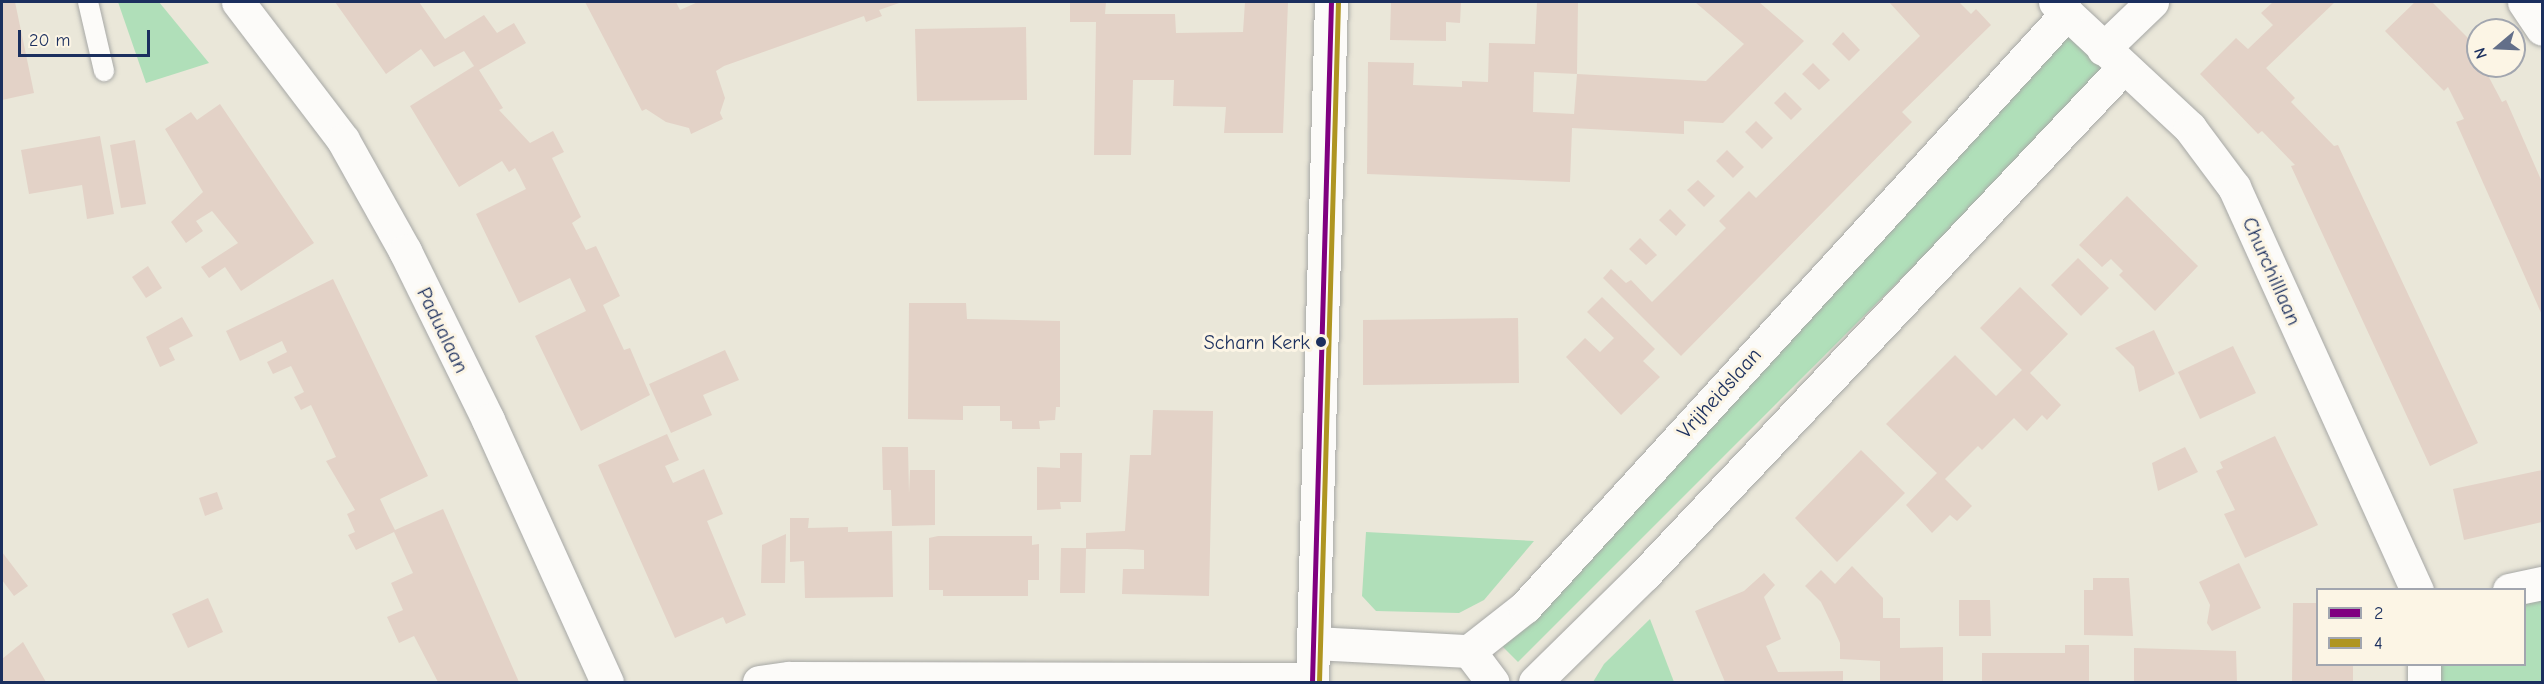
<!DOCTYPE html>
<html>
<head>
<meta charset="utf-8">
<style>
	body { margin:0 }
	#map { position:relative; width:2544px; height:684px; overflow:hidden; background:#eae7d9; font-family:"Comic Neue",sans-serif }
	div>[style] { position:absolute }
	.green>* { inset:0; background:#b0dfb9 }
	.building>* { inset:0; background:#e3d2c7 }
	.roads { filter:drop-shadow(0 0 2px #a7a8a6) drop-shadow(0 0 2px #a7a8a6) }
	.service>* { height:20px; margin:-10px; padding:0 10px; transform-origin:10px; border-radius:10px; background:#fcfbf9 }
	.minor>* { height:33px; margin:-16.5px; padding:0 16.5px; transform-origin:16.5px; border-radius:16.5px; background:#fcfbf9 }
	.bus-1>* { height:4.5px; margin:-2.25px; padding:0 2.25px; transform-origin:2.25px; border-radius:2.25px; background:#800080 }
	.bus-2>* { height:4.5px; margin:-2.25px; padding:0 2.25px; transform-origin:2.25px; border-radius:2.25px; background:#af9521 }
	.dots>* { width:16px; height:16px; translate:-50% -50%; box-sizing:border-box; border:3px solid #fcf5e5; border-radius:50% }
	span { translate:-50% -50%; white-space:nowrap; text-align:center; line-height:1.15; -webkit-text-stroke:6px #fcf5e5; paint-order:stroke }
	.bus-label { font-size:20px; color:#1b2f5e }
	.right { translate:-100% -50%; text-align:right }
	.street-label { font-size:21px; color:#1b2f5e }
	.frame { position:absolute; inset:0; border:3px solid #1b2f5e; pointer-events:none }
	.legend { position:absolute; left:2316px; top:588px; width:210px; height:78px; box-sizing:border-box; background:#fcf5e5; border:2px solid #a2a6af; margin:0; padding:8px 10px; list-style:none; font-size:18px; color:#1b2f5e }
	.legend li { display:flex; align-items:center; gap:12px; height:30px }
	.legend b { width:30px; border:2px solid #a2a6af }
	.north { position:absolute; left:2466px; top:18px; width:60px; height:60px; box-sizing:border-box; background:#fcf5e5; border:2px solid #a2a6af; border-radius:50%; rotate:251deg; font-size:16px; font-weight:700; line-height:24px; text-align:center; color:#1b2f5e }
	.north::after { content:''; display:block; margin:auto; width:21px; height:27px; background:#636f89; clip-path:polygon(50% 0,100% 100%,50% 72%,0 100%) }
	.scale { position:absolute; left:18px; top:30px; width:132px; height:27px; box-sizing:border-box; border:3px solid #1b2f5e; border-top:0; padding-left:8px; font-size:18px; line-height:21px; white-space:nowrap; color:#1b2f5e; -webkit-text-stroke:4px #fcf5e5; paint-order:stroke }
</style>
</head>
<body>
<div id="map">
	<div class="green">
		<i style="clip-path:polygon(118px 2px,159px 2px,209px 63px,146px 83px)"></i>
		<i style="clip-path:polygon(2068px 31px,2109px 71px,1518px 662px,1498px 642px)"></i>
		<i style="clip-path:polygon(1366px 532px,1534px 541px,1484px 600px,1459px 613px,1376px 611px,1362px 596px)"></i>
		<i style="clip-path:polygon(2542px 593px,2542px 682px,2433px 682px,2434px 665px,2524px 664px,2525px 597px)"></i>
		<i style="clip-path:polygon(1650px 619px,1674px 682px,1593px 682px,1604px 664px)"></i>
	</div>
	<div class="building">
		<i style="clip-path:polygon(2px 2px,15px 2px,34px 93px,2px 100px)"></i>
		<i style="clip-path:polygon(335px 2px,419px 2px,445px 39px,484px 15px,497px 33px,514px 23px,526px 43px,479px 70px,503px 108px,499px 110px,530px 143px,553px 131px,564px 152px,552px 158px,581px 217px,572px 223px,586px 250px,596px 246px,620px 296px,603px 305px,624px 350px,630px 348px,650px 395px,581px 431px,535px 336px,586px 311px,570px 278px,519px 303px,476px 214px,526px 189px,519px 175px,515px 168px,509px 172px,502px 161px,459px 187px,410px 106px,474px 66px,464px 51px,434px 67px,421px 49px,386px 74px)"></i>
		<i style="clip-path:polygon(585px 2px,676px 2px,680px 10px,698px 2px,902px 2px,879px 10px,882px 16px,866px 22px,864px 16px,724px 66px,716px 71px,725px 98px,720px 113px,723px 119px,691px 134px,689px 128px,666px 122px,646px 109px,642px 111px)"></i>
		<i style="clip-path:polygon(1070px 2px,1106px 2px,1105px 14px,1175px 14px,1176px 33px,1243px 32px,1245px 2px,1288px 2px,1283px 133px,1224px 133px,1226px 107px,1173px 106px,1174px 80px,1133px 80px,1131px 155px,1094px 155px,1096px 22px,1070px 22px)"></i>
		<i style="clip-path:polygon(1391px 2px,1461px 2px,1460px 23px,1446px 22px,1446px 41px,1390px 40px)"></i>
		<i style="clip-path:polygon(evenodd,1537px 2px,1578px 2px,1577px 74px,1706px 81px,1744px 44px,1695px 2px,1759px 2px,1804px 41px,1723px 123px,1684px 121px,1684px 134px,1572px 128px,1570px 182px,1367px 174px,1368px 62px,1414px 63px,1413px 85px,1462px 87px,1462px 81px,1488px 82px,1489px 43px,1535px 44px,1537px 2px,1534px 72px,1577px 74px,1574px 114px,1533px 112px,1534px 72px)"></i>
		<i style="clip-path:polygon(1889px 2px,1959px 2px,1971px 14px,1976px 9px,1991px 25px,1902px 112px,1912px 122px,1681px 356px,1603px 278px,1611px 269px,1626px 283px,1631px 280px,1652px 302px,1726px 228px,1719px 221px,1749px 191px,1756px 198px,1920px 36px)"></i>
		<i style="clip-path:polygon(2273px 2px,2335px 2px,2266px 68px,2295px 98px,2291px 102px,2334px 146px,2338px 145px,2478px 443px,2430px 466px,2291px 166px,2295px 165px,2262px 131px,2258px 134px,2200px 74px,2236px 38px,2248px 49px,2273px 25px,2261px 13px)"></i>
		<i style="clip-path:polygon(2415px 2px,2432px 2px,2478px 48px,2478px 66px,2483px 66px,2502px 102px,2506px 100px,2542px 182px,2542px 315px,2456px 122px,2464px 119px,2448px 87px,2444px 91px,2385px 31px)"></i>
		<i style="clip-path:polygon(1026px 27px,1027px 100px,917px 101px,915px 29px)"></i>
		<i style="clip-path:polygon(1843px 32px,1860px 50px,1849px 61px,1832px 44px)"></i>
		<i style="clip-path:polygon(1813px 63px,1830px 80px,1819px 90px,1802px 74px)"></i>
		<i style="clip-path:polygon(1785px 92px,1802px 109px,1791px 120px,1774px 103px)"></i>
		<i style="clip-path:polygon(220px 104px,314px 243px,241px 291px,225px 267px,209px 278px,201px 267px,238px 243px,212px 211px,196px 221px,203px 231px,186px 243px,171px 222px,203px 192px,165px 129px,191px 112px,197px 120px)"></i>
		<i style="clip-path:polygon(1756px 121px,1773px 138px,1762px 149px,1745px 132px)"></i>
		<i style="clip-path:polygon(100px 136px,114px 214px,87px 219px,82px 185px,29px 194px,21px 150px)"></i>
		<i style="clip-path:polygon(135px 140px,146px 204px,121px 208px,110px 145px)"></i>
		<i style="clip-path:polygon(1727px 150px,1744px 167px,1733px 178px,1716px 161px)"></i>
		<i style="clip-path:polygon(1698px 180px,1715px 196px,1704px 207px,1687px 190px)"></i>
		<i style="clip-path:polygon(2127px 196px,2198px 266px,2155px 311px,2119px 275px,2123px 271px,2111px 259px,2102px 267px,2079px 245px)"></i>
		<i style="clip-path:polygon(1670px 209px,1686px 225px,1676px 236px,1659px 220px)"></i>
		<i style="clip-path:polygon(1640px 238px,1657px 255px,1646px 265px,1629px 249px)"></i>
		<i style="clip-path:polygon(2078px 258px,2109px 288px,2081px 316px,2051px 285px)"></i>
		<i style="clip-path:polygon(148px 266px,162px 288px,146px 298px,132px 277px)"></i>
		<i style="clip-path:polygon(333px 279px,428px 476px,380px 499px,388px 516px,395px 530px,443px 509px,519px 682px,438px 682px,414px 636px,399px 643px,387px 617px,403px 610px,391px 583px,413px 573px,394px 532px,356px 550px,348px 535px,355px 532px,347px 514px,355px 510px,326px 461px,336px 457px,311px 405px,301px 410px,294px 397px,304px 392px,291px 366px,273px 374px,267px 362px,287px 352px,282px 341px,240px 361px,226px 331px)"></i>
		<i style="clip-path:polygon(2020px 287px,2068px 334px,2030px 373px,2061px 405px,2047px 420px,2042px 415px,2027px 431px,2014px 418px,1982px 450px,1978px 446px,1945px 479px,1972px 506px,1957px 521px,1950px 515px,1932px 533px,1906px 505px,1937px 473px,1886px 424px,1955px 355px,1996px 396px,2022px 370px,1980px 328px)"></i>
		<i style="clip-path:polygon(1602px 297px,1655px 349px,1643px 361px,1660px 377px,1621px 415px,1566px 357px,1585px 338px,1600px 352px,1614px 338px,1587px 312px)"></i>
		<i style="clip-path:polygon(909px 303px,966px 303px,967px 319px,1060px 321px,1060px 407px,1056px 407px,1055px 420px,1039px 421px,1040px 429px,1012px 429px,1012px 421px,1000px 421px,1000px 406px,963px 406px,963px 420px,908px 419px)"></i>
		<i style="clip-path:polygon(182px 317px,193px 336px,169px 348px,175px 360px,160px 367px,146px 337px)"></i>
		<i style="clip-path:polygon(1518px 318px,1519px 383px,1363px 385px,1363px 320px)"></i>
		<i style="clip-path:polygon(2154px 330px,2175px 374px,2139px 392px,2134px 367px,2115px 348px)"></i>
		<i style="clip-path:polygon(2233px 346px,2256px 393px,2200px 419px,2178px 372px)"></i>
		<i style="clip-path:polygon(725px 350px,739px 380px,703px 395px,712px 415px,671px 433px,649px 384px)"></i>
		<i style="clip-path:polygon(1153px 410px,1213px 411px,1209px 596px,1122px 594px,1123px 569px,1144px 569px,1144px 550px,1127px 549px,1086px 549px,1085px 593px,1060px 593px,1061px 548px,1086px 548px,1086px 533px,1125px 531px,1130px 455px,1151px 455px)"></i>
		<i style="clip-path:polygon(667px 434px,679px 460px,665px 466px,673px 483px,704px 469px,723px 514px,707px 521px,746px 615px,726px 624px,723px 617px,675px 638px,598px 465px)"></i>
		<i style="clip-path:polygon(2275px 436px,2318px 525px,2245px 558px,2224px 514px,2235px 510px,2216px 471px,2223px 468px,2220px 462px)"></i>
		<i style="clip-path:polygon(882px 447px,908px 447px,909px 493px,910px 470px,935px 470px,935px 525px,892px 526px,891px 490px,883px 490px)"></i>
		<i style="clip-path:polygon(2185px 447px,2198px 472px,2158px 491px,2152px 463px)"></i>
		<i style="clip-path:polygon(1861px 450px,1905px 493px,1837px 562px,1795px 518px)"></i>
		<i style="clip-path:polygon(1060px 453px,1082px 453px,1081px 502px,1060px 502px,1061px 509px,1037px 510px,1037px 467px,1060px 468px)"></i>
		<i style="clip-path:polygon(2542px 470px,2542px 522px,2464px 540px,2453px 489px)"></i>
		<i style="clip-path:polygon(217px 492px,223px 509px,205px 516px,199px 498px)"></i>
		<i style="clip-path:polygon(790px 518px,809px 518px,808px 528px,848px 527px,848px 532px,892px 531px,893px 597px,805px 598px,804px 561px,790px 562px)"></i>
		<i style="clip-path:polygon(786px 534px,785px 583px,761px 583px,762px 545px)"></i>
		<i style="clip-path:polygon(938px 536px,1032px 536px,1032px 545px,1039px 544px,1039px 580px,1028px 580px,1028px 596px,943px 596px,943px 590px,929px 590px,929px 538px)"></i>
		<i style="clip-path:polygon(2px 552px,28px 586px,14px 596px,2px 580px)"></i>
		<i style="clip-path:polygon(2239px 563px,2261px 608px,2212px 631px,2207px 623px,2210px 605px,2199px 582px)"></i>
		<i style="clip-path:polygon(1852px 566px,1883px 598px,1883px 618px,1900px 618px,1900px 648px,1943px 647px,1943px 682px,1880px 682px,1880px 661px,1840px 659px,1840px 643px,1831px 623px,1821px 602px,1805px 586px,1821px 570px,1835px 584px)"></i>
		<i style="clip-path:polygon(1764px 573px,1775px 585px,1764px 597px,1781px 639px,1766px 646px,1778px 672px,1843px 671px,1843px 682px,1725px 682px,1695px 611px,1744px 591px)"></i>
		<i style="clip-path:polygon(2093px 578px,2129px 578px,2133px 636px,2084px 635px,2084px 590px,2093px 590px)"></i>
		<i style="clip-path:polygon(208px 598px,223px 632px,188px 648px,172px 614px)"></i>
		<i style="clip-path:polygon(1959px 600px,1990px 600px,1991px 636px,1959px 636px)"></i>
		<i style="clip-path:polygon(2293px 603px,2318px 603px,2318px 664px,2353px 664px,2353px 682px,2292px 682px)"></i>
		<i style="clip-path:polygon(23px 642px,46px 682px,2px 682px,2px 659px)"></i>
		<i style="clip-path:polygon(2065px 645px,2089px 645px,2089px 682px,1982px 682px,1982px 653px,2065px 653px)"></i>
		<i style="clip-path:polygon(2134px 648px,2236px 651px,2237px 682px,2134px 682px)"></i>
	</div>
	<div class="roads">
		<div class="service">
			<i style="left:88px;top:2px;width:71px;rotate:76.9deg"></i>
		</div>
		<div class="minor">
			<i style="left:238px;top:2px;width:173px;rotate:52.7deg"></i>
			<i style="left:343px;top:140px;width:127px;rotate:60.8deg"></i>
			<i style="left:405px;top:251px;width:188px;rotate:63.8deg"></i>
			<i style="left:488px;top:420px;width:288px;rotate:65.6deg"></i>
			<i style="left:2055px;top:2px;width:185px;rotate:43deg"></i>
			<i style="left:2190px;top:128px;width:74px;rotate:53.3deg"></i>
			<i style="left:2234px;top:187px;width:443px;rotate:65.6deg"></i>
			<i style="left:2524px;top:2px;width:32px;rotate:56deg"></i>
			<i style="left:2103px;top:49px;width:68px;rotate:-43.8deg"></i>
			<i style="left:2509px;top:590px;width:34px;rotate:-12deg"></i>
			<i style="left:1314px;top:643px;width:155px;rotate:3deg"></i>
			<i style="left:1469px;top:651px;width:71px;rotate:-38.2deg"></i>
			<i style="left:1525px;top:607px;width:804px;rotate:-47.62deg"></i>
			<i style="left:1469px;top:651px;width:39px;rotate:53deg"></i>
			<i style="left:759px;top:682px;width:30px;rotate:-8deg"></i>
			<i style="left:789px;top:678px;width:523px;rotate:0.11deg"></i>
			<i style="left:1312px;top:682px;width:680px;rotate:-88.4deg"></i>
			<i style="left:1535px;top:682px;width:153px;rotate:-44.5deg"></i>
			<i style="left:1644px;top:575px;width:697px;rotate:-46.63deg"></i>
			<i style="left:2424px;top:682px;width:18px;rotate:-90deg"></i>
		</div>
	</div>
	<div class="bus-1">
		<i style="left:1312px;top:682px;width:680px;rotate:-88.4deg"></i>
	</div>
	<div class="bus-2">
		<i style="left:1319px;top:682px;width:680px;rotate:-88.4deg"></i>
	</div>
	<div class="dots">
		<i style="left:1321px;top:342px;background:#1b2f5e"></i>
	</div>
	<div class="bus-label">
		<span class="right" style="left:1310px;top:342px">Scharn Kerk</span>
	</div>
	<div class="street-label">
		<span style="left:2272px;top:271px;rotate:66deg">Churchilllaan</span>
		<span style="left:443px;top:330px;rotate:64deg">Padualaan</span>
		<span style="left:1719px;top:393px;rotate:-48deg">Vrijheidslaan</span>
	</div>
	<div class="frame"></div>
	<ul class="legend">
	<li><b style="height:8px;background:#800080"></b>2</li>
	<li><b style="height:8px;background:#af9521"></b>4</li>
	</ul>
	<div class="north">N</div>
	<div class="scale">20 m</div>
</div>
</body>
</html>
